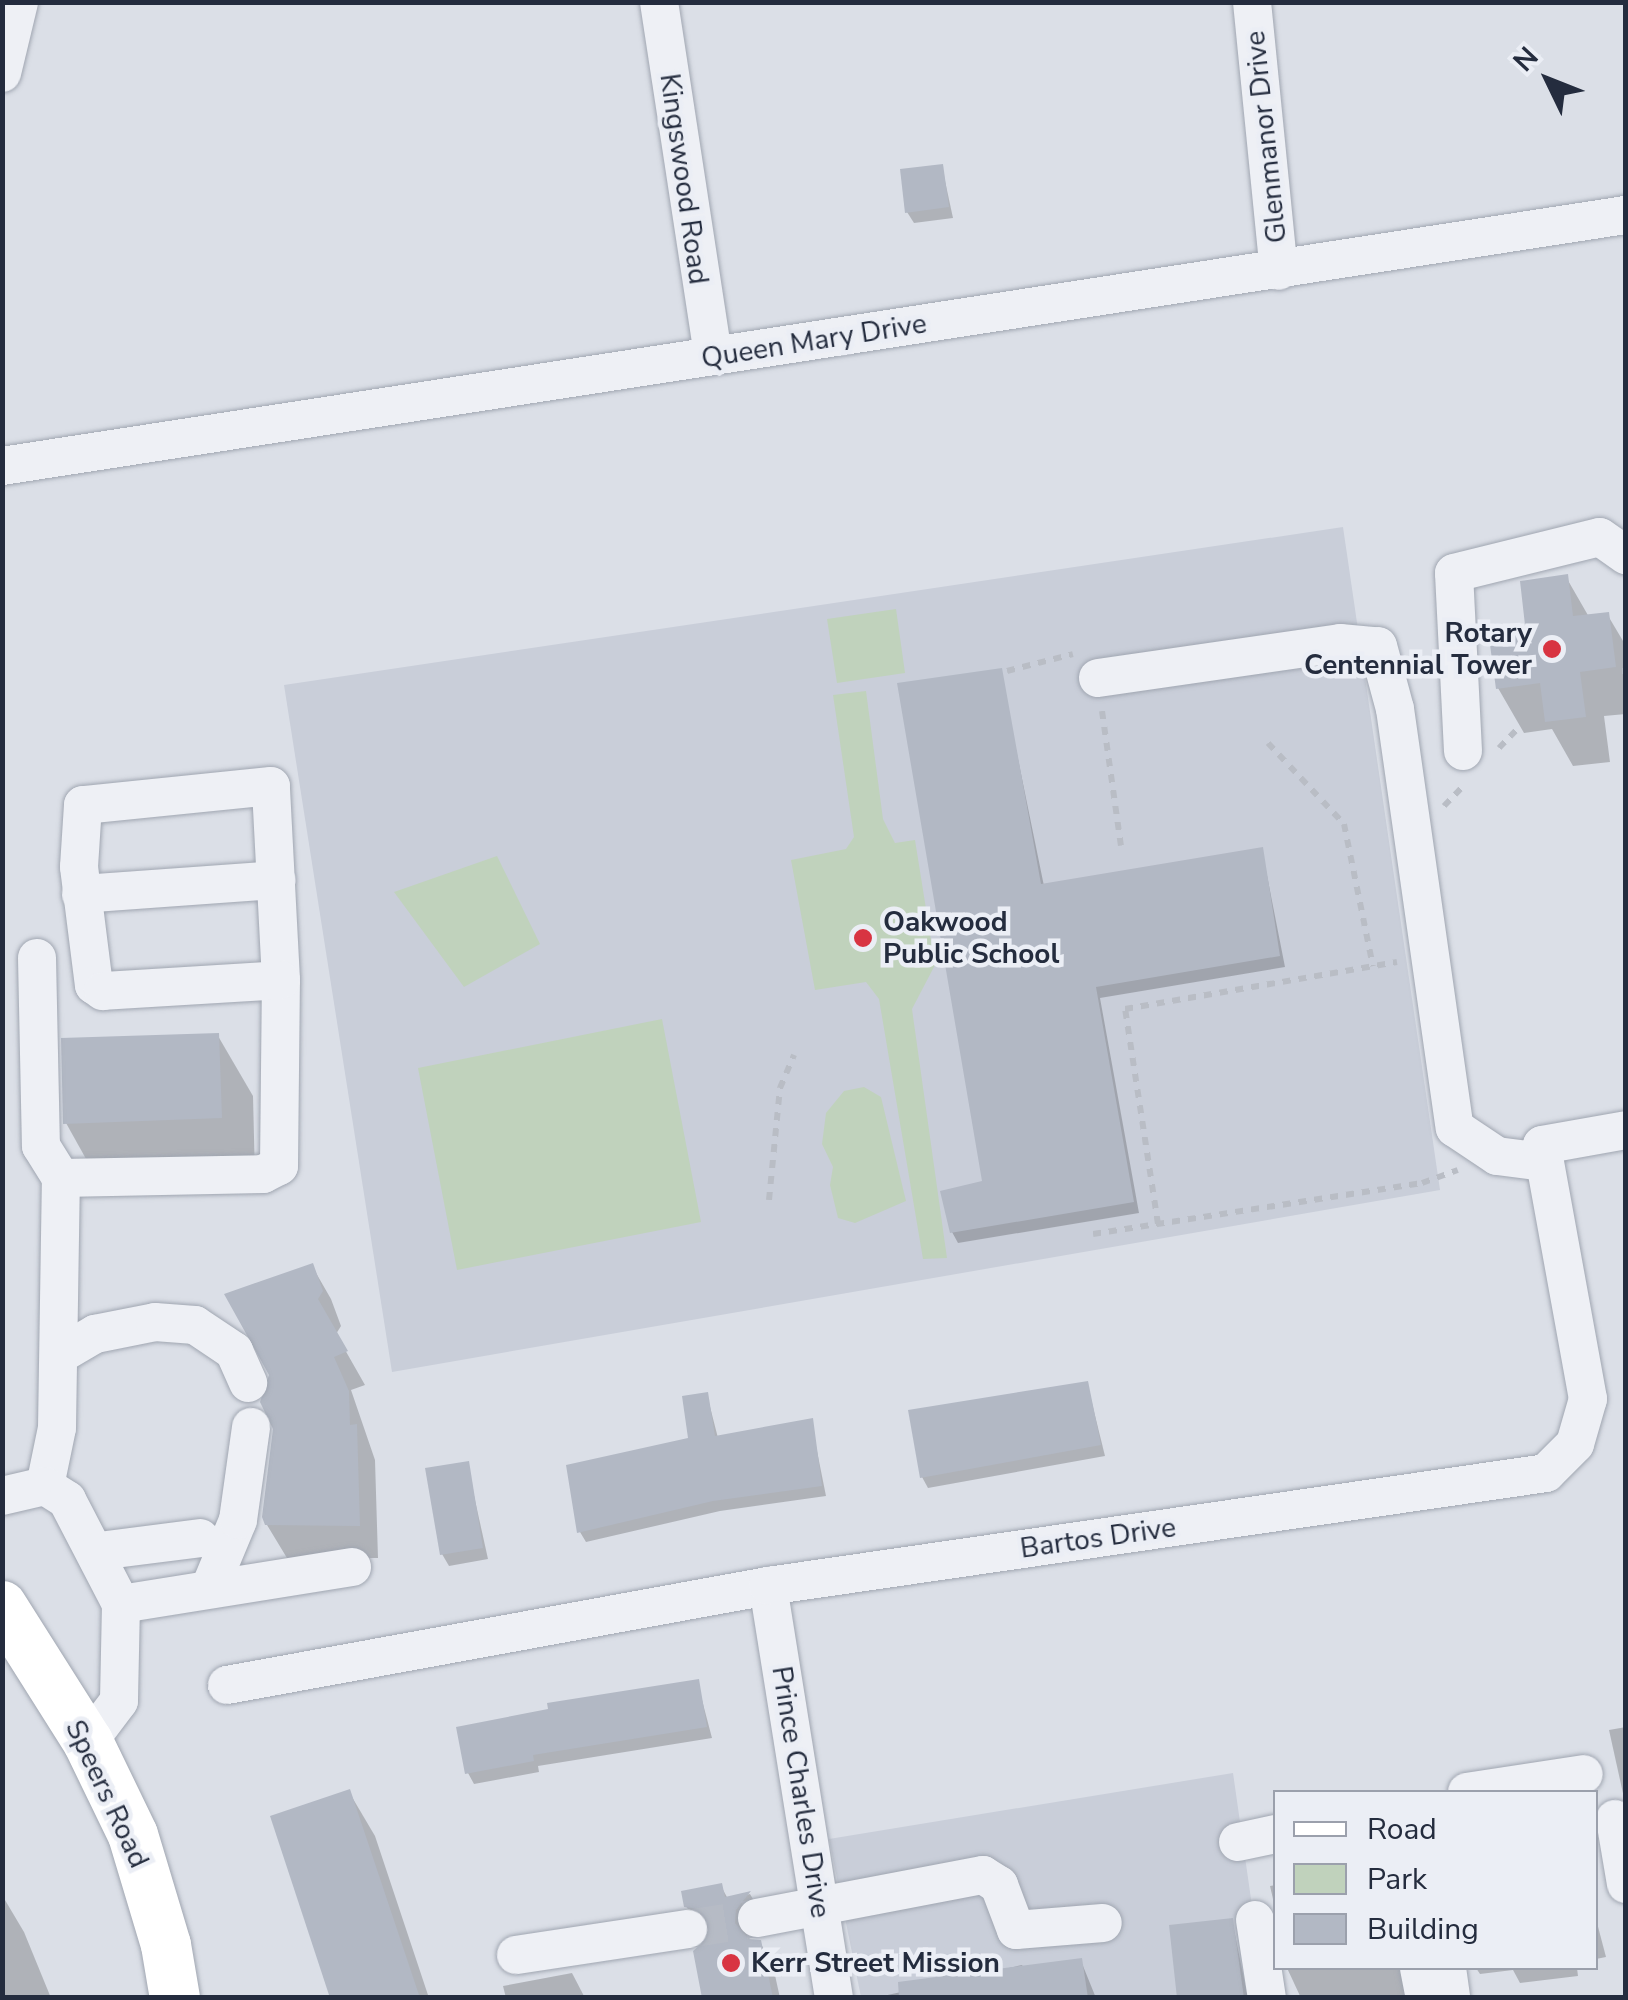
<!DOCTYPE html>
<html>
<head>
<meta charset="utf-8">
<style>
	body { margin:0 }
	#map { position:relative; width:1628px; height:2000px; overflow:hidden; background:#dbdfe7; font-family:"Nunito Sans",sans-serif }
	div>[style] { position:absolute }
	.built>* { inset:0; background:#c9ced9 }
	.green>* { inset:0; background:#c0d2bc }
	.shadow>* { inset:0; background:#0003 }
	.building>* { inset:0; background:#b2b8c4 }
	.minor-tunnel>* { height:38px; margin-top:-19px; transform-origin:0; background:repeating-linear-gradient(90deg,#b6bbc5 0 38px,transparent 0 57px) }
	.path>* { height:6px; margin-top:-3px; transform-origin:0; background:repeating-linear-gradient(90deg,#b9bdc5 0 8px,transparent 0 16px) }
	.roads { filter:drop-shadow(0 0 2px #a0a6b1) drop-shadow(0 0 2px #a0a6b1) }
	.minor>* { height:38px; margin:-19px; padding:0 19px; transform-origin:19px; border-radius:19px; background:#eef0f5 }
	.major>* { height:50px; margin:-25px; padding:0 25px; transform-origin:25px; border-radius:25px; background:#fff }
	.dots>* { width:28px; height:28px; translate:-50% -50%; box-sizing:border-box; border:5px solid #ebeef5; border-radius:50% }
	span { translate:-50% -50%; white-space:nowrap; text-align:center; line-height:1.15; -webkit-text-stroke:9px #ebeef5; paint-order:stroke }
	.street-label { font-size:28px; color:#242c3e }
	.poi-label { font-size:28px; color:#242c3e; font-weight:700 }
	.right { translate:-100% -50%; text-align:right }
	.left { translate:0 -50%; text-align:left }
	.frame { position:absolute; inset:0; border:5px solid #242c3e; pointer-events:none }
	.legend { position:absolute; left:1273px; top:1790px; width:325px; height:180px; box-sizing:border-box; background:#ebeef5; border:2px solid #9ba0ac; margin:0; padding:12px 18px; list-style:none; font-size:30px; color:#242c3e }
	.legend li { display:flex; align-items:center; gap:20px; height:50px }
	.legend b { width:50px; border:2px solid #9ba0ac }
	.north { position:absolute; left:1498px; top:30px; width:100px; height:100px; -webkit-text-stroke:8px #ebeef5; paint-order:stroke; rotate:313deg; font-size:28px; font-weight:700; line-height:40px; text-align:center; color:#242c3e }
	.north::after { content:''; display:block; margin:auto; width:35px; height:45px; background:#242c3e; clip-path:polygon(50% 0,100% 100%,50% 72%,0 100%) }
</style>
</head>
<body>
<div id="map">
	<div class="built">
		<i style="clip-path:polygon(1343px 527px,1440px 1190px,392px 1372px,284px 685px)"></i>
		<i style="clip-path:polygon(1233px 1773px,1265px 1997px,861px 1997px,829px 1839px)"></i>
	</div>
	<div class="green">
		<i style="clip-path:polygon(896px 609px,905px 673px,837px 683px,827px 619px)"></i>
		<i style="clip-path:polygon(866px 691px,883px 819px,895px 843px,915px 840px,935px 965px,912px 1009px,947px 1258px,923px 1259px,879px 999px,866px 982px,815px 990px,791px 860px,846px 849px,854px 837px,833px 695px)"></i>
		<i style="clip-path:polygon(497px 856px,540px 944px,464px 987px,394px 892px)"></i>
		<i style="clip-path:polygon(662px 1019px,701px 1222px,457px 1270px,418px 1068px)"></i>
		<i style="clip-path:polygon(864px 1087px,881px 1097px,906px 1201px,855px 1223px,838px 1218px,830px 1185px,833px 1167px,822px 1144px,826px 1113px,844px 1091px)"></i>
	</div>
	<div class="shadow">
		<i style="clip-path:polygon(942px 167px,953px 218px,914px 223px,907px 212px)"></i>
		<i style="clip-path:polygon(1566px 577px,1589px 617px,1607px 614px,1626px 646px,1626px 714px,1604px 716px,1610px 762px,1573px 766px,1552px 729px,1524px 733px,1498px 688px,1528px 628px)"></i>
		<i style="clip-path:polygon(1000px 671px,1044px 886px,1262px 850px,1285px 967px,1100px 998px,1139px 1213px,958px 1243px,952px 1232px,985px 1183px)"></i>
		<i style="clip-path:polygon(218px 1036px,253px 1096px,255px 1178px,100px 1184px,66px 1123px)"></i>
		<i style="clip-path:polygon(312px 1266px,331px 1299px,341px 1326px,336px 1334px,365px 1385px,351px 1390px,375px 1460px,378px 1558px,287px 1558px,267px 1525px)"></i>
		<i style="clip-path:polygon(1087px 1383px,1105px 1456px,928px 1488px,922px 1477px)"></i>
		<i style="clip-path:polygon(707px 1395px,718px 1438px,811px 1421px,826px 1496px,720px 1511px,586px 1542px,580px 1532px,691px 1440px)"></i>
		<i style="clip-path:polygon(467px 1464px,488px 1559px,449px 1566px,442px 1554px)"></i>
		<i style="clip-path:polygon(697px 1681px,712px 1738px,538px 1766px,539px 1772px,474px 1784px,468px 1773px)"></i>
		<i style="clip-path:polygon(1626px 1727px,1626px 1807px,1609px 1730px)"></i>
		<i style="clip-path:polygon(349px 1792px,375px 1836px,429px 1998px,333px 1998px)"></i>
		<i style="clip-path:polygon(1276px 1885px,1276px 1912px,1270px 1886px)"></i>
		<i style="clip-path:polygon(721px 1886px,728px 1899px,750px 1894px,763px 1916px,748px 1941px,760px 1942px,773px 1966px,780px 1998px,705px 1998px,712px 1931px,700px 1929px,686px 1906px)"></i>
		<i style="clip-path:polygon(2px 1895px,24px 1932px,51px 1998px,2px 1998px)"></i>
		<i style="clip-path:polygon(1596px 1919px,1606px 1957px,1596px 1959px)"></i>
		<i style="clip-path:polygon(1232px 1920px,1248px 1998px,1180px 1998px)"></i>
		<i style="clip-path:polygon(1081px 1961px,1096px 1998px,874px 1998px,1022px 1965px,1025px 1970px)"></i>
		<i style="clip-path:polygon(1287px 1968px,1405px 1968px,1409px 1995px,1301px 1998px)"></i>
		<i style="clip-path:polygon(1476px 1968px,1577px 1968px,1578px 1976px,1520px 1983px,1513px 1970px,1480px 1974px)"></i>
		<i style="clip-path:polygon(572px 1973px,585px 1998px,506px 1998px,503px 1986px)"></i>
	</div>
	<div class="building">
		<i style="clip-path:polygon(943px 164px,949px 207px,905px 213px,900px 169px)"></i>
		<i style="clip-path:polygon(1568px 574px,1573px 616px,1609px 612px,1616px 667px,1580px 672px,1586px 717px,1545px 722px,1540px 683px,1496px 689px,1488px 630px,1525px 625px,1520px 581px)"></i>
		<i style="clip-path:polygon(1002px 668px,1041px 884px,1263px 847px,1280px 956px,1096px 987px,1134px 1202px,950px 1233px,940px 1191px,982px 1181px,897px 683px)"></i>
		<i style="clip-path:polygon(219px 1033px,222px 1118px,63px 1124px,61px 1038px)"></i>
		<i style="clip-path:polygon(313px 1263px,323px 1291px,318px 1299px,348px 1351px,334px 1357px,349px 1391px,350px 1425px,357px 1424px,360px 1526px,265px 1525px,262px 1517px,273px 1429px,260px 1402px,269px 1375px,224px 1294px)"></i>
		<i style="clip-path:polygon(1088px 1381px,1101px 1445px,920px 1478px,908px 1410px)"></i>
		<i style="clip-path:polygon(708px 1392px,715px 1436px,813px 1418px,822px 1486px,713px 1501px,577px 1533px,566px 1465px,688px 1438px,682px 1396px)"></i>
		<i style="clip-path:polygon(469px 1461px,483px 1548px,440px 1555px,425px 1468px)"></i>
		<i style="clip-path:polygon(699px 1679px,707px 1727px,533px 1755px,534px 1761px,465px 1774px,456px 1727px,548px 1709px,547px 1703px)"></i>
		<i style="clip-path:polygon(350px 1789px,420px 1998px,330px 1998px,270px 1816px)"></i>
		<i style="clip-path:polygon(722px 1883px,725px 1897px,751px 1891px,736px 1910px,735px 1923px,749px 1939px,761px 1940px,773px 1998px,702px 1998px,693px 1951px,708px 1938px,710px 1925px,697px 1909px,684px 1907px,681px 1891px)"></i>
		<i style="clip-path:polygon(1233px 1918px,1244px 1998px,1177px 1998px,1169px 1925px)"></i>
		<i style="clip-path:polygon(1082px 1958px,1088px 1998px,899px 1998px,898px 1982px)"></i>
	</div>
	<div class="minor-tunnel">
		<i style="left:688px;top:1929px;width:70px;rotate:-9.1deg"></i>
	</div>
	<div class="path">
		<i style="left:1007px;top:671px;width:68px;rotate:-14.4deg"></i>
		<i style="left:1622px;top:671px;width:4px"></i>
		<i style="left:1102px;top:711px;width:136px;rotate:82deg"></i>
		<i style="left:1268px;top:743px;width:111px;rotate:46.8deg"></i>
		<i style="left:1344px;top:824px;width:145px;rotate:78.5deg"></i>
		<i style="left:1499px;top:748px;width:29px;rotate:-46deg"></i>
		<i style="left:1444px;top:806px;width:28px;rotate:-46deg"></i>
		<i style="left:769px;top:1200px;width:113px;rotate:-84.4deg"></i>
		<i style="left:780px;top:1088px;width:36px;rotate:-67deg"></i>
		<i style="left:1158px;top:1224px;width:218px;rotate:-98.7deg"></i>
		<i style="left:1125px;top:1009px;width:276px;rotate:-9.8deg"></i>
		<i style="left:1093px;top:1234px;width:333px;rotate:-8.8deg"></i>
		<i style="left:1422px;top:1183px;width:38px;rotate:-20deg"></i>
	</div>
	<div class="roads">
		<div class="minor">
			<i style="left:659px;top:2px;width:358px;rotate:81.3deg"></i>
			<i style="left:1252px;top:2px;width:270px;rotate:84.3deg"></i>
			<i style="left:2px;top:73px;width:73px;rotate:-76.5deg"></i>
			<i style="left:2px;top:466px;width:1643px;rotate:-8.79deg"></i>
			<i style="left:1098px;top:678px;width:245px;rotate:-8.2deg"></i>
			<i style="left:1340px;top:643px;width:38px;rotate:5deg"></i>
			<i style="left:1378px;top:646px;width:65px;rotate:74.9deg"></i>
			<i style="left:1395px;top:709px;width:423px;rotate:81.9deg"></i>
			<i style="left:1455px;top:1128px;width:50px;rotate:33.7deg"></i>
			<i style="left:1497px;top:1156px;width:47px;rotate:7.3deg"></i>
			<i style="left:1463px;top:751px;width:178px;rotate:-92.9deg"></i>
			<i style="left:1454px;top:573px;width:150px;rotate:-13.9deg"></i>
			<i style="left:1600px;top:537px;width:32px;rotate:35deg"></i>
			<i style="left:81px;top:894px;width:196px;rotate:-4.1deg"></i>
			<i style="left:37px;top:958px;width:188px;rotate:88.8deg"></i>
			<i style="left:41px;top:1146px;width:38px;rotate:58deg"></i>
			<i style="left:59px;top:1355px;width:42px;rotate:-30.3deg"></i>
			<i style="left:95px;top:1334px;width:61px;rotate:-11.3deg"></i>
			<i style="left:155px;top:1322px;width:40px;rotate:4.3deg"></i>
			<i style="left:195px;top:1325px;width:47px;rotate:33.7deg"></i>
			<i style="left:234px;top:1351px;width:35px;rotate:66deg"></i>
			<i style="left:45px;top:1486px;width:59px;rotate:-78.3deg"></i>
			<i style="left:57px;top:1428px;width:250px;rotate:-89.1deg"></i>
			<i style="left:61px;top:1178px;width:202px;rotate:-1.1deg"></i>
			<i style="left:263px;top:1174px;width:18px;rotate:-27deg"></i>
			<i style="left:279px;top:1166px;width:186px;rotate:-89.4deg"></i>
			<i style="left:281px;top:980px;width:194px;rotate:-93deg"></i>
			<i style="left:271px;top:786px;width:189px;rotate:174.2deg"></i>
			<i style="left:83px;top:805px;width:62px;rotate:93.7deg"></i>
			<i style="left:79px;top:867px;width:119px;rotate:82.8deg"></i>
			<i style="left:94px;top:985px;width:11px;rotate:34deg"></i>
			<i style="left:103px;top:991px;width:178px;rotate:-3.5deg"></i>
			<i style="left:2px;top:1496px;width:44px;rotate:-13.1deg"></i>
			<i style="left:45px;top:1486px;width:26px;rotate:32deg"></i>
			<i style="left:67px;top:1500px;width:117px;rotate:62.6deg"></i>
			<i style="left:121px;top:1604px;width:97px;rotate:91.2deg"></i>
			<i style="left:119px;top:1701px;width:51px;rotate:127.1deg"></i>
			<i style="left:99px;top:1551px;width:102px;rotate:-7.3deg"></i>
			<i style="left:211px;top:1585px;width:70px;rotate:-67.4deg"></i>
			<i style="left:238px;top:1520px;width:94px;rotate:-82deg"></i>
			<i style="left:768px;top:1586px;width:417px;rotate:80.9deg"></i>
			<i style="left:121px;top:1604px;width:234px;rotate:-9.1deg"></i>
			<i style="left:227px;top:1685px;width:550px;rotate:-10.37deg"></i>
			<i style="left:768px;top:1586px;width:786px;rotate:-8.26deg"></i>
			<i style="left:1546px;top:1473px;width:41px;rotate:-45deg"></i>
			<i style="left:1575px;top:1444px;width:47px;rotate:-73.9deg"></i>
			<i style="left:1588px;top:1399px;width:258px;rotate:-100.3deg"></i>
			<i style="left:1542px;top:1145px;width:85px;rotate:-10.1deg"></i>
			<i style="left:1467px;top:1792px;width:118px;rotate:-8.7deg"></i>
			<i style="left:1615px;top:1819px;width:66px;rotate:80.4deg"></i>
			<i style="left:1238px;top:1842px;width:39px;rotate:-12deg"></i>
			<i style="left:757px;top:1918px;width:230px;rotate:-10.8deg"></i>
			<i style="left:983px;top:1875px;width:19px;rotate:32deg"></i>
			<i style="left:999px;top:1885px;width:48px;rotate:69.3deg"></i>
			<i style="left:1016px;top:1930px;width:87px;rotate:-4.6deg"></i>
			<i style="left:1255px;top:1920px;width:79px;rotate:81.3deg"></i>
			<i style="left:516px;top:1955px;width:174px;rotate:-8.6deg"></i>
			<i style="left:1419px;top:1968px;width:31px;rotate:79deg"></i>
			<i style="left:1447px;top:1968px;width:30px;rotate:82deg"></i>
		</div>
		<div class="major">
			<i style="left:2px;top:1606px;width:161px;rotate:57.7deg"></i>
			<i style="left:88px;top:1742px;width:103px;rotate:64.2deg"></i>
			<i style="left:133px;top:1835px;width:115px;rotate:73.3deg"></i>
			<i style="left:166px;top:1945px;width:54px;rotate:80.4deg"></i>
		</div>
	</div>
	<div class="dots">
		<i style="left:1552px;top:649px;background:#d83442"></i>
		<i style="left:863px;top:938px;background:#d83442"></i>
		<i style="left:731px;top:1963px;background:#d83442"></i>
	</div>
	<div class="street-label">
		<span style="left:1266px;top:137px;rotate:-96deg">Glenmanor Drive</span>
		<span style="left:684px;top:179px;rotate:82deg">Kingswood Road</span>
		<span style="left:814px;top:341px;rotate:-9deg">Queen Mary Drive</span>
		<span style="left:1098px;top:1538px;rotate:-8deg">Bartos Drive</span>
		<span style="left:801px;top:1792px;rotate:81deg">Prince Charles Drive</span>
		<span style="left:107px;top:1794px;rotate:65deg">Speers Road</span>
	</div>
	<div class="poi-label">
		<span class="right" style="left:1532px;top:649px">Rotary<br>Centennial Tower</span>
		<span class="left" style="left:883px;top:938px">Oakwood<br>Public School</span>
		<span class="left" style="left:751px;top:1963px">Kerr Street Mission</span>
	</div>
	<div class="frame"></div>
	<ul class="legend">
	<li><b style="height:12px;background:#fff"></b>Road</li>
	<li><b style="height:28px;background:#c0d2bc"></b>Park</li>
	<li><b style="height:28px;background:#b2b8c4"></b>Building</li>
	</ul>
	<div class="north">N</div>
</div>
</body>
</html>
